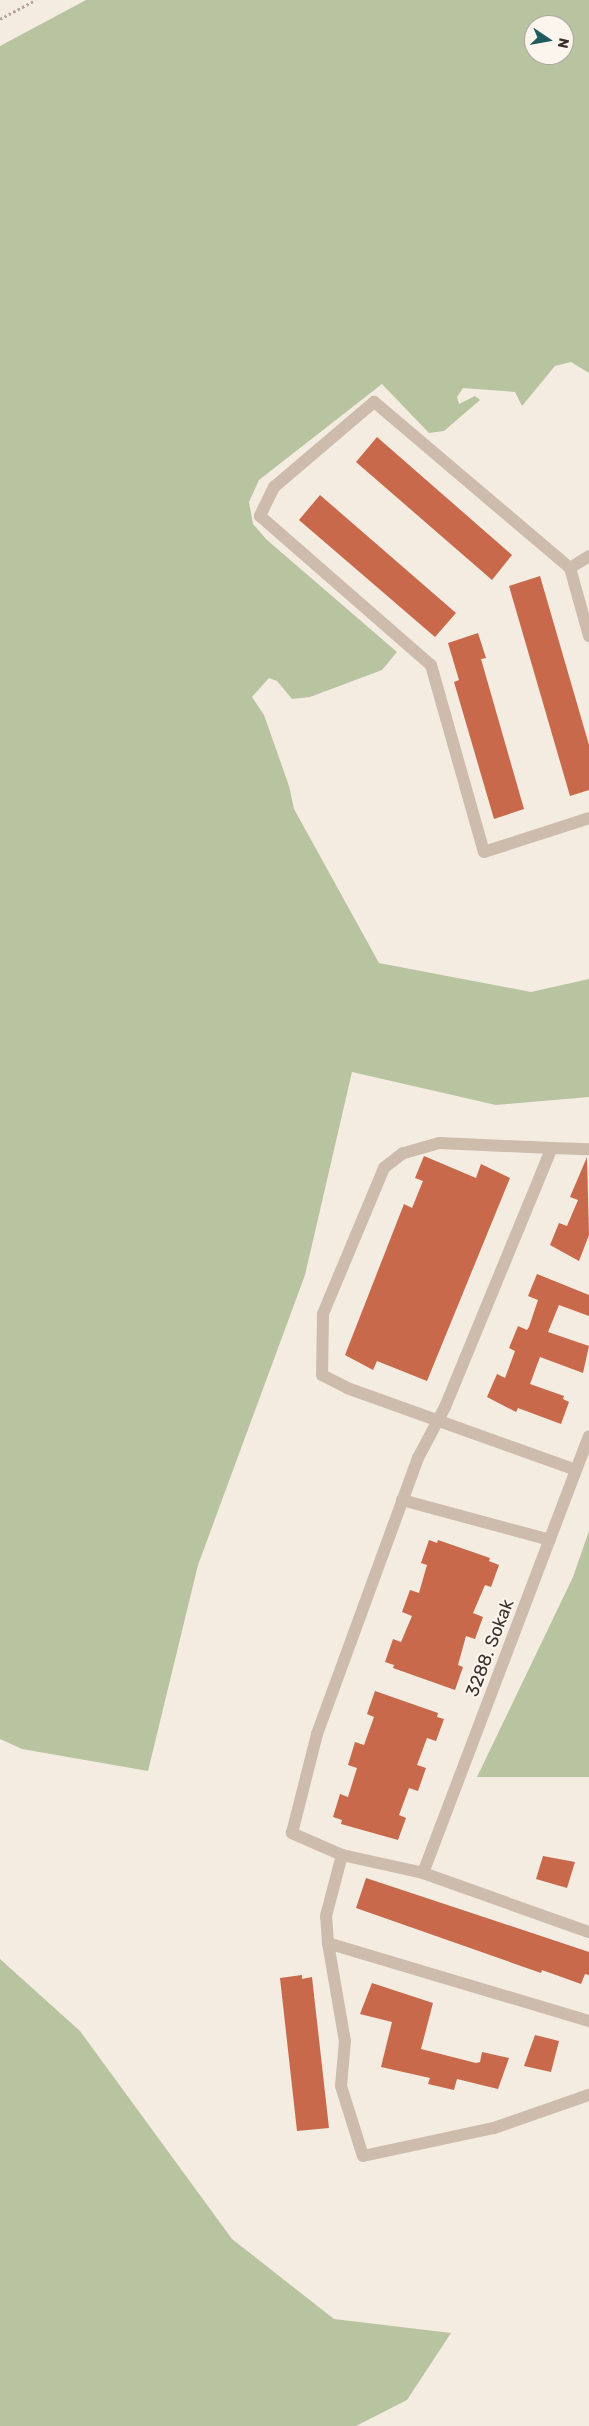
<!DOCTYPE html>
<html>
<head>
<meta charset="utf-8">
<style>
	body { margin:0 }
	#map { position:relative; width:589px; height:2426px; overflow:hidden; background:#f4ebe1; font-family:Rubik,sans-serif }
	div>[style] { position:absolute }
	.green>* { inset:0; background:#b8c4a0 }
	.building>* { inset:0; background:#c8694b }
	.path>* { height:3px; margin-top:-1.5px; transform-origin:0; background:repeating-linear-gradient(90deg,#b9a596 0 2.5px,transparent 0 5px) }
	.minor>* { height:12px; margin:-6px; padding:0 6px; transform-origin:6px; border-radius:6px; background:#cdbbac }
	span { translate:-50% -50%; white-space:nowrap; text-align:center; line-height:1.15; -webkit-text-stroke:4.5px #fbf5ee; paint-order:stroke }
	.street-label { font-size:18px; color:#3b302b }
	.north { position:absolute; left:524px; top:15px; width:50px; height:50px; box-sizing:border-box; background:#fbf5ee; border:1px solid #aea6a0; border-radius:50%; rotate:102deg; font-size:14px; font-weight:700; line-height:20px; text-align:center; color:#3b302b }
	.north::after { content:''; display:block; margin:auto; width:18px; height:22px; background:#1f5a5e; clip-path:polygon(50% 0,100% 100%,50% 72%,0 100%) }
</style>
</head>
<body>
<div id="map">
	<div class="green">
		<i style="clip-path:polygon(evenodd,86px 0,589px 0,589px 373px,571px 362px,555px 366px,522px 406px,515px 392px,463px 388px,457px 397px,459px 404px,475px 396px,480px 400px,444px 431px,429px 433px,382px 384px,259px 480px,249px 502px,253px 524px,267px 540px,397px 652px,382px 670px,310px 697px,292px 699px,277px 681px,269px 678px,252px 697px,264px 715px,289px 786px,294px 809px,379px 963px,531px 992px,589px 979px,589px 1097px,496px 1105px,352px 1072px,305px 1275px,198px 1565px,148px 1771px,22px 1749px,0 1739px,0 46px,86px 0,534px 25px,564px 25px,564px 55px,534px 55px,534px 25px)"></i>
		<i style="clip-path:polygon(589px 1531px,589px 1777px,477px 1777px,573px 1577px)"></i>
		<i style="clip-path:polygon(0 1959px,80px 2031px,232px 2239px,334px 2319px,451px 2333px,407px 2400px,356px 2426px,0 2426px)"></i>
	</div>
	<div class="building">
		<i style="clip-path:polygon(377px 437px,512px 555px,492px 580px,356px 462px)"></i>
		<i style="clip-path:polygon(320px 495px,456px 613px,435px 637px,299px 520px)"></i>
		<i style="clip-path:polygon(540px 576px,589px 745px,589px 790px,570px 796px,509px 586px)"></i>
		<i style="clip-path:polygon(478px 633px,486px 658px,481px 659px,524px 809px,494px 819px,454px 682px,459px 680px,448px 643px)"></i>
		<i style="clip-path:polygon(424px 1156px,476px 1178px,481px 1164px,510px 1178px,427px 1381px,377px 1361px,373px 1370px,345px 1355px,404px 1204px,412px 1208px,423px 1181px,415px 1178px)"></i>
		<i style="clip-path:polygon(587px 1157px,589px 1235px,579px 1261px,550px 1245px,559px 1223px,567px 1226px,578px 1200px,570px 1197px)"></i>
		<i style="clip-path:polygon(537px 1274px,589px 1295px,589px 1316px,559px 1305px,548px 1332px,589px 1346px,583px 1373px,540px 1357px,530px 1384px,564px 1396px,563px 1399px,569px 1402px,561px 1424px,518px 1408px,516px 1412px,487px 1397px,497px 1374px,505px 1378px,515px 1351px,509px 1348px,518px 1326px,527px 1330px,529px 1327px,538px 1300px,528px 1296px)"></i>
		<i style="clip-path:polygon(429px 1540px,437px 1543px,438px 1540px,490px 1558px,489px 1561px,499px 1565px,491px 1587px,485px 1585px,473px 1613px,483px 1617px,475px 1639px,466px 1636px,458px 1665px,463px 1667px,455px 1690px,393px 1668px,394px 1665px,385px 1662px,393px 1639px,401px 1642px,412px 1616px,402px 1612px,410px 1590px,419px 1593px,427px 1565px,421px 1563px)"></i>
		<i style="clip-path:polygon(375px 1691px,438px 1713px,437px 1717px,444px 1719px,436px 1741px,427px 1738px,417px 1765px,426px 1768px,418px 1791px,409px 1788px,399px 1815px,406px 1818px,398px 1840px,341px 1824px,342px 1820px,333px 1817px,340px 1794px,348px 1797px,357px 1768px,348px 1765px,355px 1742px,364px 1745px,374px 1717px,367px 1714px)"></i>
		<i style="clip-path:polygon(543px 1856px,575px 1862px,567px 1888px,536px 1879px)"></i>
		<i style="clip-path:polygon(366px 1878px,589px 1952px,589px 1975px,585px 1974px,581px 1984px,542px 1970px,541px 1973px,356px 1908px)"></i>
		<i style="clip-path:polygon(302px 1975px,302px 1979px,312px 1977px,329px 2128px,297px 2131px,280px 1978px)"></i>
		<i style="clip-path:polygon(372px 1983px,433px 2003px,421px 2049px,476px 2063px,480px 2062px,482px 2052px,509px 2058px,498px 2089px,457px 2079px,454px 2090px,428px 2084px,430px 2078px,381px 2067px,392px 2022px,360px 2014px)"></i>
		<i style="clip-path:polygon(535px 2035px,559px 2041px,551px 2072px,524px 2066px)"></i>
	</div>
	<div class="path">
		<i style="left:0;top:19px;width:40px;rotate:-28deg"></i>
	</div>
	<div class="minor">
		<i style="left:570px;top:568px;width:257px;rotate:-139.7deg"></i>
		<i style="left:374px;top:402px;width:131px;rotate:139.6deg"></i>
		<i style="left:274px;top:487px;width:32px;rotate:116deg"></i>
		<i style="left:260px;top:516px;width:227px;rotate:41.1deg"></i>
		<i style="left:431px;top:665px;width:194px;rotate:74.2deg"></i>
		<i style="left:484px;top:852px;width:110px;rotate:-17.9deg"></i>
		<i style="left:570px;top:568px;width:71px;rotate:74.4deg"></i>
		<i style="left:570px;top:568px;width:22px;rotate:-32deg"></i>
		<i style="left:552px;top:1148px;width:113px;rotate:-177.5deg"></i>
		<i style="left:439px;top:1143px;width:37px;rotate:164deg"></i>
		<i style="left:403px;top:1153px;width:24px;rotate:142deg"></i>
		<i style="left:384px;top:1168px;width:158px;rotate:112.7deg"></i>
		<i style="left:323px;top:1314px;width:61px;rotate:90.9deg"></i>
		<i style="left:322px;top:1375px;width:28px;rotate:27deg"></i>
		<i style="left:347px;top:1388px;width:243px;rotate:19.7deg"></i>
		<i style="left:402px;top:1500px;width:153px;rotate:15.1deg"></i>
		<i style="left:342px;top:1855px;width:83px;rotate:12.5deg"></i>
		<i style="left:423px;top:1873px;width:176px;rotate:19.6deg"></i>
		<i style="left:423px;top:1873px;width:467px;rotate:-69.2deg"></i>
		<i style="left:328px;top:1943px;width:27px;rotate:-94deg"></i>
		<i style="left:326px;top:1916px;width:63px;rotate:-75.3deg"></i>
		<i style="left:342px;top:1855px;width:55px;rotate:-156.3deg"></i>
		<i style="left:292px;top:1833px;width:102px;rotate:-75.8deg"></i>
		<i style="left:317px;top:1734px;width:294px;rotate:-69.9deg"></i>
		<i style="left:418px;top:1458px;width:58px;rotate:-62.1deg"></i>
		<i style="left:445px;top:1407px;width:280px;rotate:-67.6deg"></i>
		<i style="left:552px;top:1148px;width:37px;rotate:2deg"></i>
		<i style="left:589px;top:2021px;width:272px;rotate:-163.4deg"></i>
		<i style="left:328px;top:1943px;width:99px;rotate:80.2deg"></i>
		<i style="left:345px;top:2041px;width:45px;rotate:95.1deg"></i>
		<i style="left:341px;top:2086px;width:73px;rotate:72.6deg"></i>
		<i style="left:363px;top:2156px;width:134px;rotate:-12.1deg"></i>
		<i style="left:494px;top:2128px;width:101px;rotate:-19.2deg"></i>
	</div>
	<div class="street-label">
		<span style="left:490px;top:1648px;rotate:-69deg">3288. Sokak</span>
	</div>
	<div class="north">N</div>
</div>
</body>
</html>
